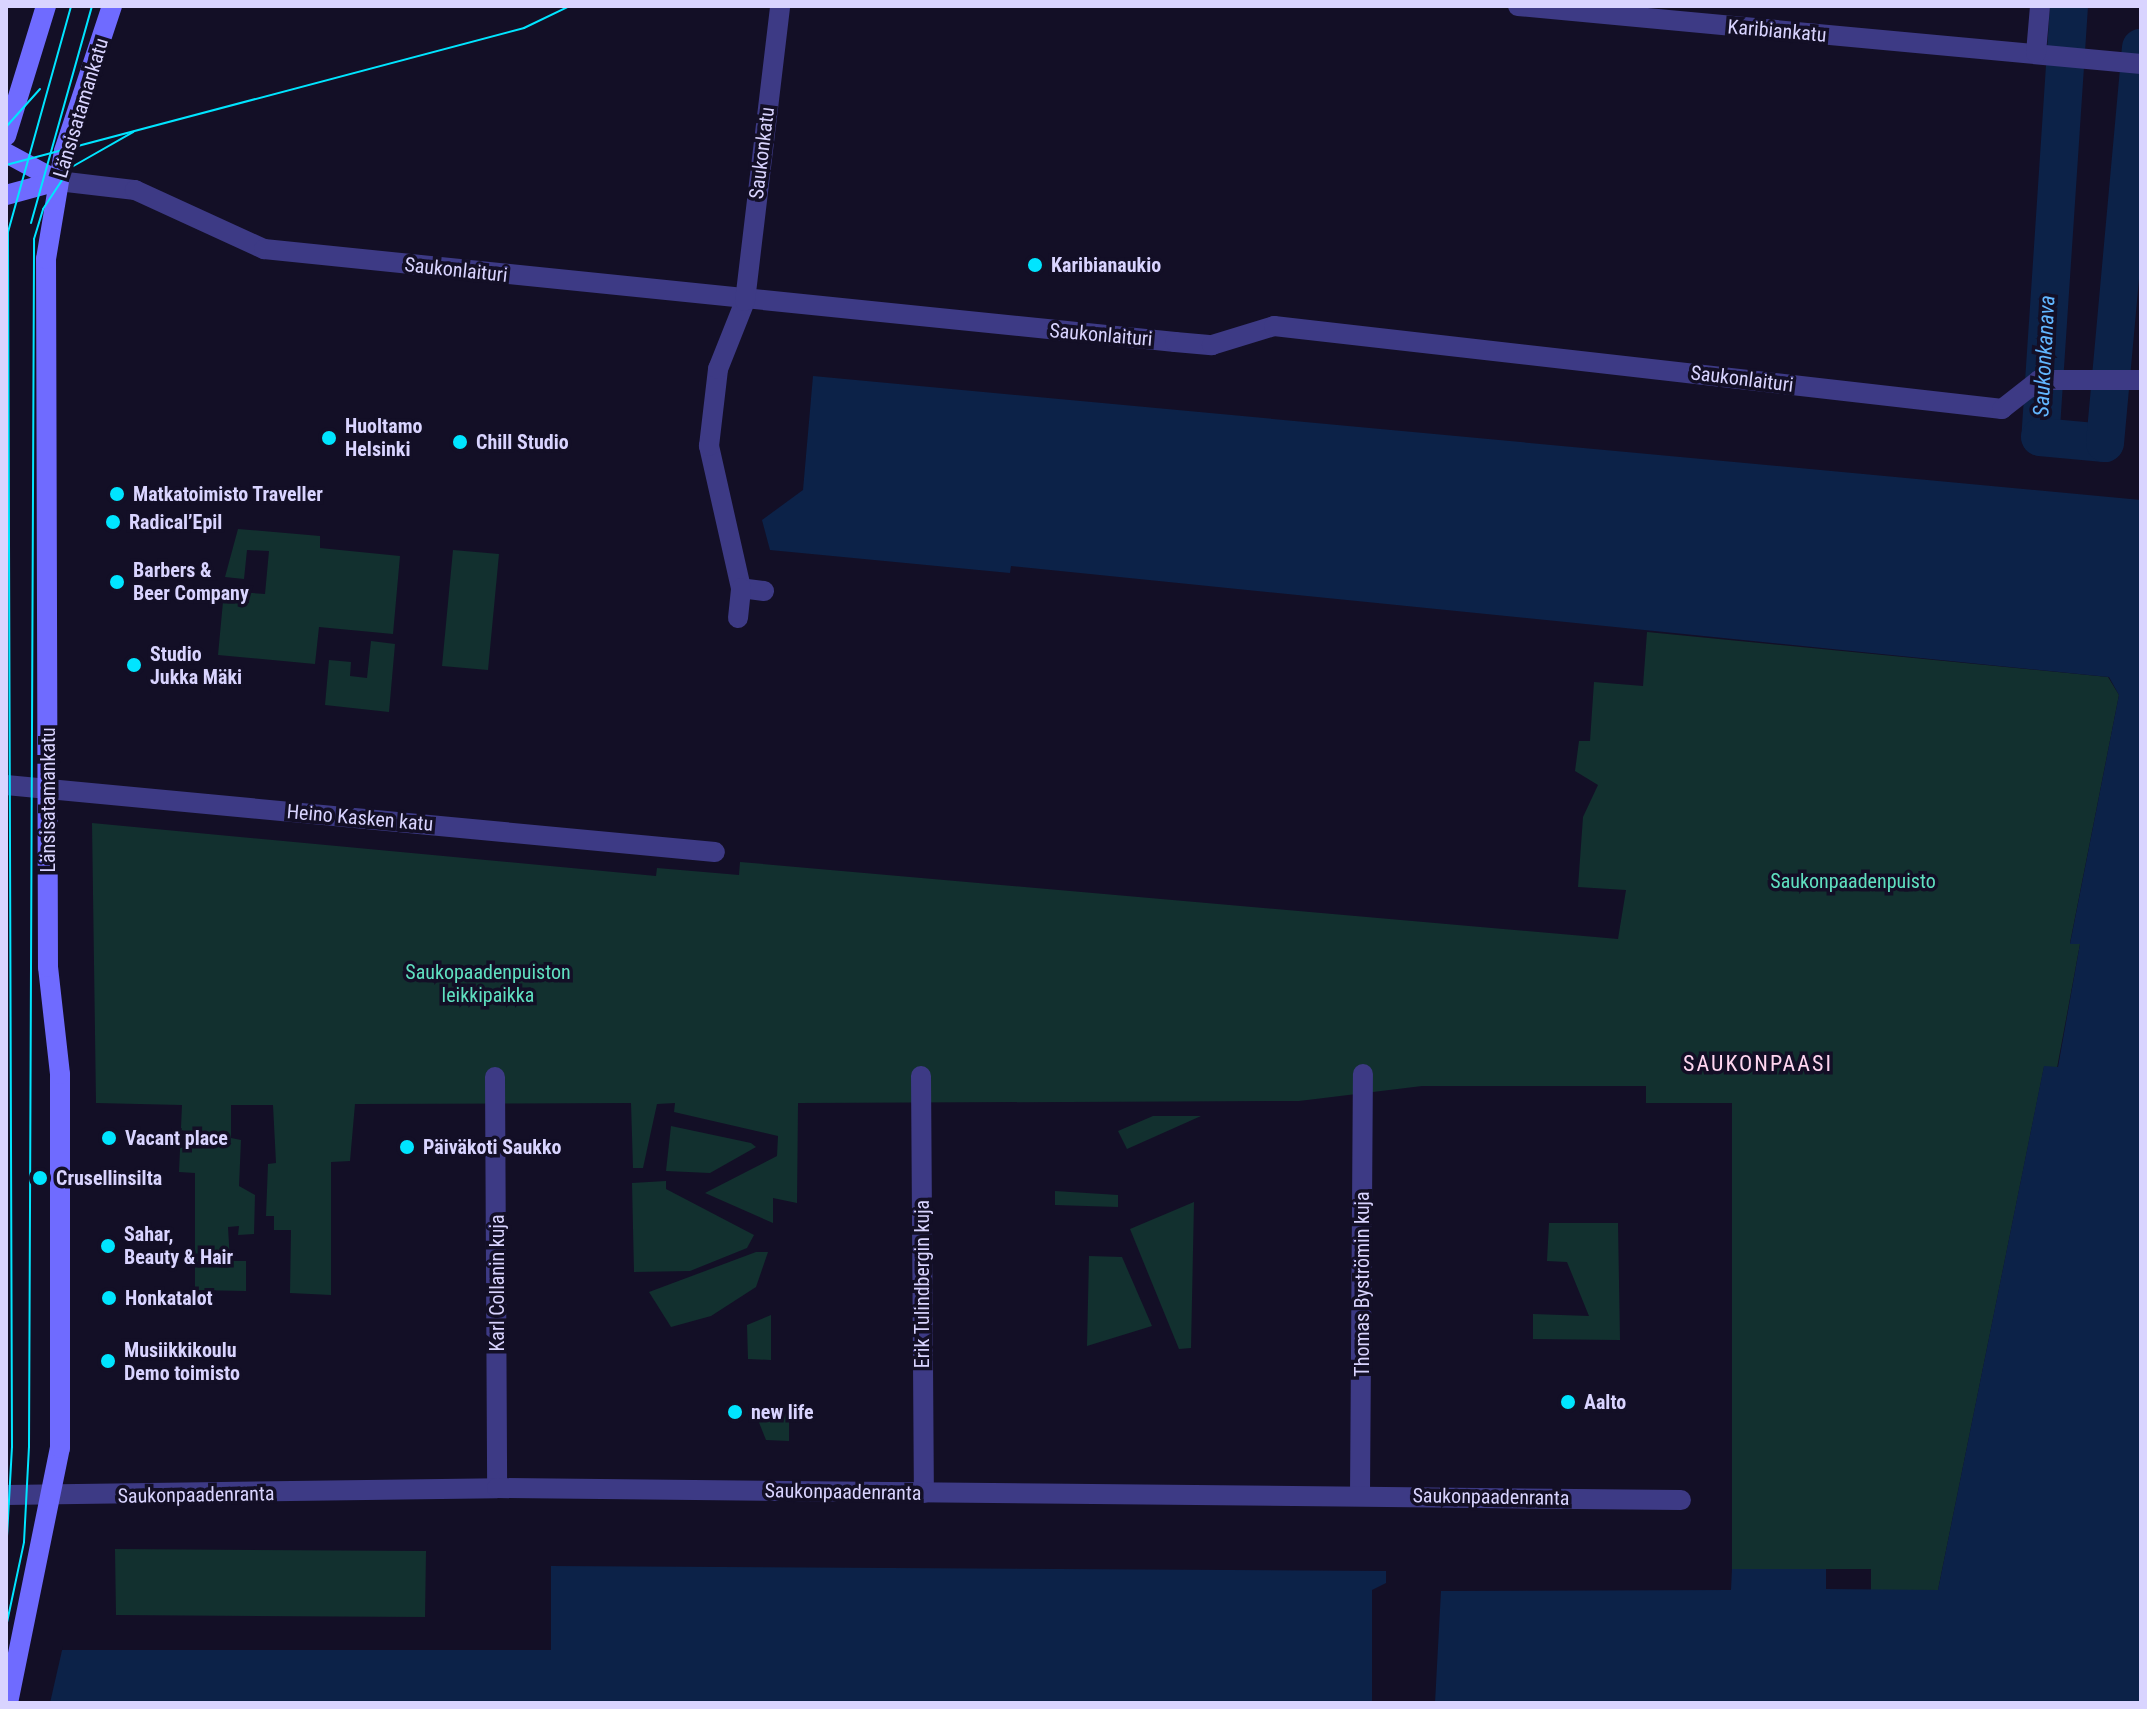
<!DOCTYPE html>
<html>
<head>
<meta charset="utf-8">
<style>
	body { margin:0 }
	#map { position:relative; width:2147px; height:1709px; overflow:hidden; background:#130f26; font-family:"Roboto Condensed",sans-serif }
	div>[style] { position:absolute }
	.green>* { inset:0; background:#12302f }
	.water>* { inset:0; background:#0c2248 }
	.pier>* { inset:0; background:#130f26 }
	.canal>* { height:38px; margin:-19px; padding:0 19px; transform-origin:19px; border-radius:19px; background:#0c2248 }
	.street>* { height:20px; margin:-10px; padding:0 10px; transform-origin:10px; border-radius:10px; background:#3d3a85 }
	.secondary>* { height:20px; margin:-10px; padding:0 10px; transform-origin:10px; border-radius:10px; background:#6f6bff }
	.tram>* { height:2px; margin:-1px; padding:0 1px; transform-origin:1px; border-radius:1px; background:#00e5ff }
	.dots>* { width:22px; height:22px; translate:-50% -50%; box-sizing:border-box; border:4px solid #130f26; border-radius:50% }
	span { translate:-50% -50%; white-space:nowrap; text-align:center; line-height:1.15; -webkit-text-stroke:7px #130f26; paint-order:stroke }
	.street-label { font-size:20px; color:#d9d4ff }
	.poi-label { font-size:20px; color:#d9d4ff; font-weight:700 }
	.left { translate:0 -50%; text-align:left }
	.park-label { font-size:20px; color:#5fe0c0 }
	.water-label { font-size:22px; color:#62b6ff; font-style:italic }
	.neighbourhood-label { font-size:22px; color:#ffd6f0; letter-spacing:2px }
	.frame { position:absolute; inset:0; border:8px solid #d9d4ff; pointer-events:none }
</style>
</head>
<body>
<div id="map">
	<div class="green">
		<i style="clip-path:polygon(238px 529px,320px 536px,320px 548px,400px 556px,393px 634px,319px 627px,315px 664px,218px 655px,224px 591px,265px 594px,269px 551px,247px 550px,244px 579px,225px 577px)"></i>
		<i style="clip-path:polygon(453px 550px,499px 554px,488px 670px,442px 666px)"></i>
		<i style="clip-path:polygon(1647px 632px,2108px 677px,2119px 695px,2070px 943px,2080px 944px,2057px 1068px,2044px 1067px,1938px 1590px,1871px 1590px,1871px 1569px,1732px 1569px,1732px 1103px,1646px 1103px,1646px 1086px,1422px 1086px,1299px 1101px,798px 1103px,797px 1203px,773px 1198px,773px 1223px,705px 1193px,777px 1156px,778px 1136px,674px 1112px,675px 1103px,657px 1104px,643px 1168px,633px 1168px,631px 1103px,355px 1104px,350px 1161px,331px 1162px,331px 1295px,290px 1293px,291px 1230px,274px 1230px,274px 1216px,266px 1216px,268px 1164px,276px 1163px,273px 1105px,231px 1105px,231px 1138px,241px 1140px,239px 1186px,255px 1195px,254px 1234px,238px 1235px,239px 1226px,228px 1227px,230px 1261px,246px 1261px,246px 1291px,195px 1290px,195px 1173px,179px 1172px,182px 1105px,96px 1103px,92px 823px,656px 876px,657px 868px,739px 875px,740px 862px,1618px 939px,1626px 890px,1578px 887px,1583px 817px,1598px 785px,1575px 771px,1579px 741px,1590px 741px,1594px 682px,1643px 686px)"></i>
		<i style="clip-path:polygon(371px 641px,395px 644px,389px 712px,325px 705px,329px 660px,351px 662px,350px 676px,367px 678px)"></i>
		<i style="clip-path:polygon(1153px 1116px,1201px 1116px,1127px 1149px,1118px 1131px)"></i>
		<i style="clip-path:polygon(671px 1126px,751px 1143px,756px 1147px,710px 1173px,666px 1171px)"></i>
		<i style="clip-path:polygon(666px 1181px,666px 1189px,754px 1235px,747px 1248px,690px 1271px,634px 1272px,632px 1183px)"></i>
		<i style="clip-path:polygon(1055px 1191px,1118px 1195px,1118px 1207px,1055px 1205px)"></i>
		<i style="clip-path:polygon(1194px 1202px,1191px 1348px,1179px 1349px,1130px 1229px)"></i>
		<i style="clip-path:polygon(1549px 1223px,1618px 1223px,1620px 1340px,1533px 1339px,1533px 1314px,1589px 1316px,1567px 1262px,1547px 1261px)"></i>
		<i style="clip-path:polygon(756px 1252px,768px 1252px,756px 1287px,711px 1316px,671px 1327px,649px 1292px)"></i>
		<i style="clip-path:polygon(1089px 1256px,1122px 1257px,1152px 1326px,1087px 1346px)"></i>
		<i style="clip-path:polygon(771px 1315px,771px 1360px,748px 1359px,747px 1325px)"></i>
		<i style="clip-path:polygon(789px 1414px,789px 1441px,766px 1440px,756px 1415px)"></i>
		<i style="clip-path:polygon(115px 1549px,426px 1551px,425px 1617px,116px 1615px)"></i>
	</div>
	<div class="water">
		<i style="clip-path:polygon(813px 376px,2141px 500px,2141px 1703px,1435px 1703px,1441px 1591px,1731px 1590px,1732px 1569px,1826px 1569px,1826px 1589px,1938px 1590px,2044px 1066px,2058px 1067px,2080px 944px,2070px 944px,2119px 695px,2109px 677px,1011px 566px,1010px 573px,770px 550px,762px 520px,803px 490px)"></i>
		<i style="clip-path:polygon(551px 1566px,1386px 1571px,1386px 1583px,1372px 1590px,1372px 1703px,6px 1703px,6px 1650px,551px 1650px)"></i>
	</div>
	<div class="pier">
		<i style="clip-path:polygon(6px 1646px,63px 1646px,50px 1703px,6px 1703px)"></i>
	</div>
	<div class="canal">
		<i style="left:2069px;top:6px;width:432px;rotate:93.8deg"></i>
		<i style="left:2040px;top:437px;width:65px;rotate:5.3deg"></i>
		<i style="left:2105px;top:443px;width:397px;rotate:-84.8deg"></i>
	</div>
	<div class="street">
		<i style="left:1518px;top:6px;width:626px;rotate:5.32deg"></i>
		<i style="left:2036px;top:53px;width:47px;rotate:-85.1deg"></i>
		<i style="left:58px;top:181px;width:78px;rotate:6.7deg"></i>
		<i style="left:135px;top:190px;width:142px;rotate:24.6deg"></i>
		<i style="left:264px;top:249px;width:916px;rotate:5.83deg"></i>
		<i style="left:1175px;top:342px;width:37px;rotate:5deg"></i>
		<i style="left:1212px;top:345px;width:65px;rotate:-17deg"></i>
		<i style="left:1274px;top:326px;width:733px;rotate:6.5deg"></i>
		<i style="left:2002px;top:409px;width:47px;rotate:-38.1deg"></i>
		<i style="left:2039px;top:380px;width:102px"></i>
		<i style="left:764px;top:591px;width:23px;rotate:-173deg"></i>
		<i style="left:741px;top:588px;width:146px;rotate:-102.7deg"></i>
		<i style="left:709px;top:446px;width:78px;rotate:-83.3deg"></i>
		<i style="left:718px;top:369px;width:73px;rotate:-68.3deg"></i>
		<i style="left:745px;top:301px;width:297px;rotate:-83.2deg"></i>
		<i style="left:738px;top:618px;width:30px;rotate:-84deg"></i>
		<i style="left:6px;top:785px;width:712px;rotate:5.4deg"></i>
		<i style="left:921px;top:1076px;width:417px;rotate:89.6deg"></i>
		<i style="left:495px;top:1077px;width:411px;rotate:89.7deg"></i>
		<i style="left:1360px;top:1494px;width:420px;rotate:-89.6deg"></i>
		<i style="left:6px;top:1495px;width:491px;rotate:-0.8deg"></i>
		<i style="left:497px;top:1488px;width:1184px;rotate:0.58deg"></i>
	</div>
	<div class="secondary">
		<i style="left:6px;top:136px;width:136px;rotate:-72.9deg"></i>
		<i style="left:6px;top:153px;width:59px;rotate:28.3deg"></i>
		<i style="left:6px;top:195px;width:54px;rotate:-15.1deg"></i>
		<i style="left:8px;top:1703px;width:260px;rotate:-78.5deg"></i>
		<i style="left:60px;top:1448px;width:374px;rotate:-90deg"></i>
		<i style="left:60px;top:1074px;width:108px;rotate:-96.4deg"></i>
		<i style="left:48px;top:967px;width:708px;rotate:-90.16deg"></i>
		<i style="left:46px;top:259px;width:109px;rotate:-80.5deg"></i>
		<i style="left:64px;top:151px;width:153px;rotate:-71.7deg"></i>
	</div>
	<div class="tram">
		<i style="left:6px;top:127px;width:51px;rotate:-48.2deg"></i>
		<i style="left:6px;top:165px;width:536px;rotate:-14.81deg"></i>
		<i style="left:524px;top:28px;width:51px;rotate:-25.6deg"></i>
		<i style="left:31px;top:223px;width:225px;rotate:-74.3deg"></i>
		<i style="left:6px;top:1554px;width:107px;rotate:-86.8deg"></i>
		<i style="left:12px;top:1447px;width:1215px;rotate:-90.19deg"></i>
		<i style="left:8px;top:232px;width:235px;rotate:-74.4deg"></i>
		<i style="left:6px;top:1627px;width:87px;rotate:-78deg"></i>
		<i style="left:24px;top:1542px;width:95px;rotate:-87deg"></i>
		<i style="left:29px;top:1447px;width:1208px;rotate:-89.76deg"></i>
		<i style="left:34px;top:239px;width:31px;rotate:-73deg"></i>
		<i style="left:43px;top:209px;width:49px;rotate:-56.6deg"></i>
		<i style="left:70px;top:168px;width:73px;rotate:-29.7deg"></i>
	</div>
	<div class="dots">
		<i style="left:1035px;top:265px;background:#00e5ff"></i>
		<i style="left:329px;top:438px;background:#00e5ff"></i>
		<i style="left:460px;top:442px;background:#00e5ff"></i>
		<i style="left:117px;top:494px;background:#00e5ff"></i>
		<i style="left:113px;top:522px;background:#00e5ff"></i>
		<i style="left:117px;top:582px;background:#00e5ff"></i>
		<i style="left:134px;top:665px;background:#00e5ff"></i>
		<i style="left:109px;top:1138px;background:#00e5ff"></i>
		<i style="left:407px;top:1147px;background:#00e5ff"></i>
		<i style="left:40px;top:1178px;background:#00e5ff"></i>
		<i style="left:108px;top:1246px;background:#00e5ff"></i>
		<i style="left:109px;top:1298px;background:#00e5ff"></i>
		<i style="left:108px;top:1361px;background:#00e5ff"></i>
		<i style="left:1568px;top:1402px;background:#00e5ff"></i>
		<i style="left:735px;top:1412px;background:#00e5ff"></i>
	</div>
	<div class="street-label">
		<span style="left:1777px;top:31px;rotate:5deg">Karibiankatu</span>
		<span style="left:81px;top:108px;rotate:-73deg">Länsisatamankatu</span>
		<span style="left:762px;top:153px;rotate:-83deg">Saukonkatu</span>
		<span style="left:456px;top:270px;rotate:6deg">Saukonlaituri</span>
		<span style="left:1101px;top:335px;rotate:5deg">Saukonlaituri</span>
		<span style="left:1742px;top:379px;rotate:7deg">Saukonlaituri</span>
		<span style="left:48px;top:800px;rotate:-90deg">Länsisatamankatu</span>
		<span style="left:360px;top:818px;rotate:5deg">Heino Kasken katu</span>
		<span style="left:497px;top:1283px;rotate:-90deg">Karl Collanin kuja</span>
		<span style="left:922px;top:1284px;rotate:-90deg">Erik Tulindbergin kuja</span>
		<span style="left:1362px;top:1284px;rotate:-90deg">Thomas Byströmin kuja</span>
		<span style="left:843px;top:1492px;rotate:1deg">Saukonpaadenranta</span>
		<span style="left:196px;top:1495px;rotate:-1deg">Saukonpaadenranta</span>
		<span style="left:1491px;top:1497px;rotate:1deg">Saukonpaadenranta</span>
	</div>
	<div class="poi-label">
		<span class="left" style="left:1051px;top:265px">Karibianaukio</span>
		<span class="left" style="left:345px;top:438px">Huoltamo<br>Helsinki</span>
		<span class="left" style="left:476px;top:442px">Chill Studio</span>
		<span class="left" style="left:133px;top:494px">Matkatoimisto Traveller</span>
		<span class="left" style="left:129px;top:522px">Radical’Epil</span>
		<span class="left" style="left:133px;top:582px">Barbers &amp;<br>Beer Company</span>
		<span class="left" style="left:150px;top:666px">Studio<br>Jukka Mäki</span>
		<span class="left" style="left:125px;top:1138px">Vacant place</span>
		<span class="left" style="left:423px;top:1147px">Päiväkoti Saukko</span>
		<span class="left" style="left:56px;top:1178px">Crusellinsilta</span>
		<span class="left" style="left:124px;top:1246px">Sahar,<br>Beauty &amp; Hair</span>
		<span class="left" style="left:125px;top:1298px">Honkatalot</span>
		<span class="left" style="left:124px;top:1362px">Musiikkikoulu<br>Demo toimisto</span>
		<span class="left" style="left:1584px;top:1402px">Aalto</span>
		<span class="left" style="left:751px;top:1412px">new life</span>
	</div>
	<div class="park-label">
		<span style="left:1853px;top:881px">Saukonpaadenpuisto</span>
		<span style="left:488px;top:984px">Saukopaadenpuiston<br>leikkipaikka</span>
	</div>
	<div class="water-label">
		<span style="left:2044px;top:356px;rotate:-87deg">Saukonkanava</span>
	</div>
	<div class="neighbourhood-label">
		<span style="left:1758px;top:1064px">SAUKONPAASI</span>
	</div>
	<div class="frame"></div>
</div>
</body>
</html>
